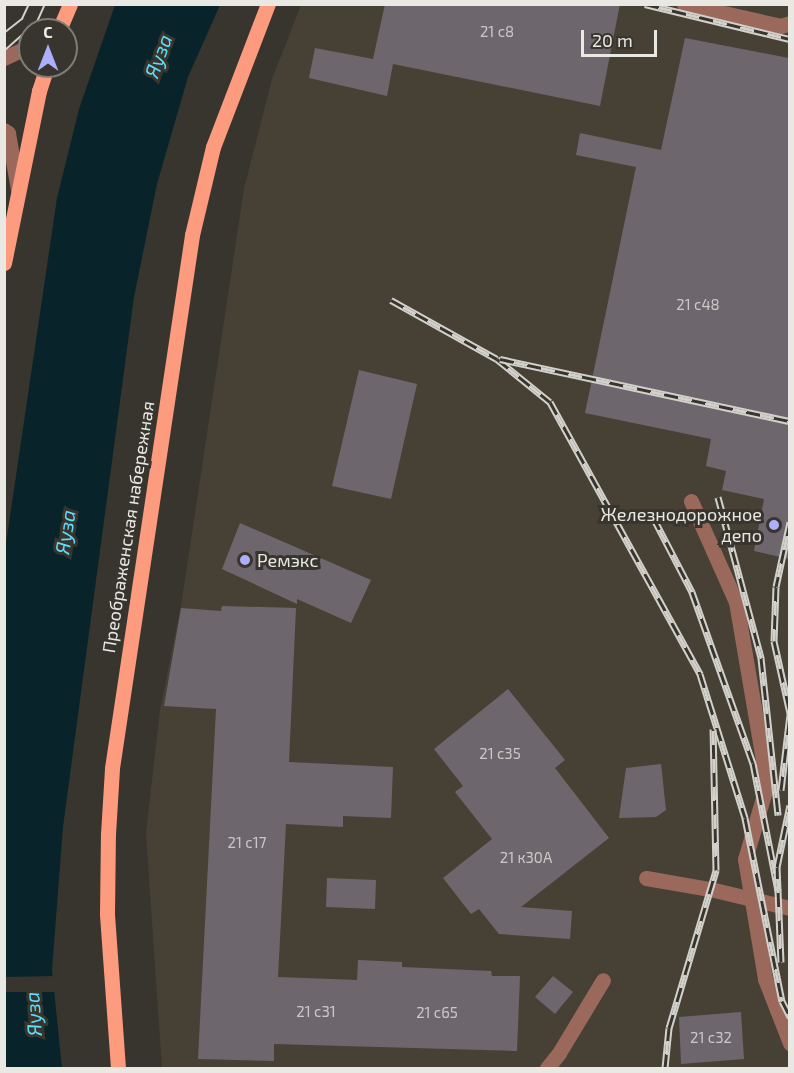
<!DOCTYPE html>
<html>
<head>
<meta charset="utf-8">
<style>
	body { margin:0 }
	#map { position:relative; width:794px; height:1073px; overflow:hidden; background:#38352e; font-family:"Exo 2",sans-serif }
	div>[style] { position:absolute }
	.built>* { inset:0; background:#474135 }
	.water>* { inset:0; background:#08242a }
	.pier>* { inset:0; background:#38352e }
	.building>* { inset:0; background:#6d676d }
	.minor>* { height:15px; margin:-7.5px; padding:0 7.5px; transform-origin:7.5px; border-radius:7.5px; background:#9a695b }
	.major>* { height:15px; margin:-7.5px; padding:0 7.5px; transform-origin:7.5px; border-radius:7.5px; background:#fd9b7e }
	.tram>* { height:1.5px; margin:-0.75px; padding:0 0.75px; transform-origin:0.75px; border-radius:0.75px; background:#d3d1cc }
	.rail>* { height:7px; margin-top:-3.5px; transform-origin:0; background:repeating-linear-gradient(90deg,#38352e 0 14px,#d3d1cc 0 28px); box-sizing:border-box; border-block:2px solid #d3d1cc }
	.dots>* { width:16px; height:16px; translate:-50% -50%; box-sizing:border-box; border:3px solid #38352e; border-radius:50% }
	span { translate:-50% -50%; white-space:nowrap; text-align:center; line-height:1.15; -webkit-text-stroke:6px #38352e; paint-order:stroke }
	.number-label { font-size:15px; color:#cbc8c6 }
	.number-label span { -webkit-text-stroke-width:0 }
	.poi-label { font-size:18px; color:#eae8e3 }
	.right { translate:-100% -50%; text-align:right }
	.left { translate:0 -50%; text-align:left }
	.street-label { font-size:18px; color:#eae8e3 }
	.water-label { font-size:20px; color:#5fddfa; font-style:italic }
	.frame { position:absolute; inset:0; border:6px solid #eae8e3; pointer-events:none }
	.north { position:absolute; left:18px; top:18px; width:60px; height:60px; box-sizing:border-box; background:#38352e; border:2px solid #7f7d76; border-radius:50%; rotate:0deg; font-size:16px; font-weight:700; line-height:24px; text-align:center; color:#eae8e3 }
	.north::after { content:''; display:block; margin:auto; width:21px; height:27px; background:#acaffb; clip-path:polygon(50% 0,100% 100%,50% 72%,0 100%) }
	.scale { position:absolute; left:581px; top:30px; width:76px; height:27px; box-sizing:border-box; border:3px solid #eae8e3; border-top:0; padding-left:8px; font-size:18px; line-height:21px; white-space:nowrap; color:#eae8e3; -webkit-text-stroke:4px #38352e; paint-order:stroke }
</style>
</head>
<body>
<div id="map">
	<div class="built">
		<i style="clip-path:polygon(301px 5px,789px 5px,789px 1068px,162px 1068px,146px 833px,160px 710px,181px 606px,244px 189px,272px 79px)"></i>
	</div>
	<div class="water">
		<i style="clip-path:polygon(115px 5px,220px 5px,188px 77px,157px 184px,134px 297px,63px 827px,52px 970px,62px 1068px,5px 1068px,4px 557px,57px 198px,79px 109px)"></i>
	</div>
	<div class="pier">
		<i style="clip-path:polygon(55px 976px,55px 992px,5px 992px,5px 977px)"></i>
	</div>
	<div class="building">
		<i style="clip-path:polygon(385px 4px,620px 4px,600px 106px,393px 64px,387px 96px,309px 78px,315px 48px,373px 59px)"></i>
		<i style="clip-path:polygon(685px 38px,789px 58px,789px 559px,754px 551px,764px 499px,722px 490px,726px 471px,706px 466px,711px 439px,585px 413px,636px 167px,576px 155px,580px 133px,661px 150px)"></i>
		<i style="clip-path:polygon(359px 370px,417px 384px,391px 499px,332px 486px)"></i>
		<i style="clip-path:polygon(240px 523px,371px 580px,351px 623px,297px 599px,297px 604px,222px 569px)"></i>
		<i style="clip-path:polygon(222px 606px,296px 608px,289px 762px,393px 767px,391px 818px,343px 816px,343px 827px,286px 824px,278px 977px,357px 980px,358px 960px,402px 962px,402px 967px,491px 971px,492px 976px,520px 976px,517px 1051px,274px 1044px,274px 1061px,198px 1059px,216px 709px,164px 706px,181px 608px,221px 611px)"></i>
		<i style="clip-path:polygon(508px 689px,565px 760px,555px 768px,609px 838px,521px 907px,572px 911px,570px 939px,499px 934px,479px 909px,471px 914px,443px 878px,492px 839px,455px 792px,463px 786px,434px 749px)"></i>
		<i style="clip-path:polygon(661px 764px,666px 810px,656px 817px,619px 818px,626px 768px)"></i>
		<i style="clip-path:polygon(327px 878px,376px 880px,375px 909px,326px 907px)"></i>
		<i style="clip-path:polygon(553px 976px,573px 992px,555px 1014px,535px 997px)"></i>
		<i style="clip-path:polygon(741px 1012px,744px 1059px,681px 1064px,679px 1017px)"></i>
	</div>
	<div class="minor">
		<i style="left:684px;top:4px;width:99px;rotate:12.8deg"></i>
		<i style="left:781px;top:26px;width:9px;rotate:-18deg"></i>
		<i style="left:4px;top:58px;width:29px;rotate:-25deg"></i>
		<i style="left:4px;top:130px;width:5px;rotate:37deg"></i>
		<i style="left:8px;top:133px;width:57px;rotate:79.9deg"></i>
		<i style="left:691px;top:501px;width:111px;rotate:66deg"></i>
		<i style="left:736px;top:602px;width:185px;rotate:80.3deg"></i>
		<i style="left:767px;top:784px;width:78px;rotate:106.3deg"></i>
		<i style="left:745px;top:859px;width:122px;rotate:80.5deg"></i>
		<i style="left:765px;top:979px;width:69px;rotate:68.7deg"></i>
		<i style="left:646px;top:878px;width:65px;rotate:9.8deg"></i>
		<i style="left:710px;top:889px;width:82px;rotate:13.4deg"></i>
		<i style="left:547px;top:1068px;width:19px;rotate:-51deg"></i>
		<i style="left:559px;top:1053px;width:85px;rotate:-58.9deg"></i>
	</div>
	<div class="major">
		<i style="left:59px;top:30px;width:28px;rotate:-67deg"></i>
		<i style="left:4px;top:263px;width:176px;rotate:-78.5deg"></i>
		<i style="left:39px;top:91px;width:26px;rotate:-72deg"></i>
		<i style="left:118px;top:1068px;width:155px;rotate:-94.1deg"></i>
		<i style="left:107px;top:913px;width:79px;rotate:-89.3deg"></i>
		<i style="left:108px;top:834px;width:66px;rotate:-86.5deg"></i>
		<i style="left:112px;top:768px;width:539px;rotate:-81.46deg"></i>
		<i style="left:192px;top:235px;width:90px;rotate:-76.6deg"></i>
		<i style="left:213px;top:147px;width:153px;rotate:-69deg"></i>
	</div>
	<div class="tram">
		<i style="left:4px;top:33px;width:23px;rotate:-38deg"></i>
		<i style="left:22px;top:19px;width:17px;rotate:-65deg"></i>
		<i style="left:4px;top:51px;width:44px;rotate:-41.3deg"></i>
		<i style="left:37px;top:22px;width:20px;rotate:-66deg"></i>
	</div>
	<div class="rail">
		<i style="left:645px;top:4px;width:149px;rotate:13.6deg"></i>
		<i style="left:391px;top:300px;width:121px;rotate:29.1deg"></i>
		<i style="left:497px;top:359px;width:68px;rotate:39.1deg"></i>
		<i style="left:550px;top:402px;width:311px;rotate:61.1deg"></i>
		<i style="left:700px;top:674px;width:151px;rotate:72.6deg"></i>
		<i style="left:745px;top:818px;width:187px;rotate:78.6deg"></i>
		<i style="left:782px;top:1001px;width:18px;rotate:63deg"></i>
		<i style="left:500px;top:359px;width:297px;rotate:12.1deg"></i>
		<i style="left:718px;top:497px;width:167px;rotate:75deg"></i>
		<i style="left:761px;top:658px;width:158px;rotate:83.8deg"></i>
		<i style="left:653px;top:517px;width:85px;rotate:62.5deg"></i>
		<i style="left:692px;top:592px;width:182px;rotate:70.4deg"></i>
		<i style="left:753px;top:763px;width:130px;rotate:78.9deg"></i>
		<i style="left:790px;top:522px;width:66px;rotate:102.2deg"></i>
		<i style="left:776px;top:587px;width:54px;rotate:92.1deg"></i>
		<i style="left:774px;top:641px;width:74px;rotate:77.5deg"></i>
		<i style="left:781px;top:790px;width:77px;rotate:-83.2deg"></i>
		<i style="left:781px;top:962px;width:95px;rotate:-92.4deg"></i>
		<i style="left:777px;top:867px;width:63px;rotate:-78.2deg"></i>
		<i style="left:665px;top:1068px;width:40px;rotate:-84.3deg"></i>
		<i style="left:669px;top:1028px;width:165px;rotate:-73.4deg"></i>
		<i style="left:716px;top:870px;width:141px;rotate:-91.2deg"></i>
	</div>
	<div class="dots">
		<i style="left:774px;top:525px;background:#acaffb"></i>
		<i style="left:245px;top:560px;background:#acaffb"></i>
	</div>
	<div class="number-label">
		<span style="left:497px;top:32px">21 с8</span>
		<span style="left:698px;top:305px">21 с48</span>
		<span style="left:500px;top:754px">21 с35</span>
		<span style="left:247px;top:843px">21 с17</span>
		<span style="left:526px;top:858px">21 к30А</span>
		<span style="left:316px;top:1012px">21 с31</span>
		<span style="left:437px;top:1013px">21 с65</span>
		<span style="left:711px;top:1038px">21 с32</span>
	</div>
	<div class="poi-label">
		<span class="right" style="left:762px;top:525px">Железнодорожное<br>депо</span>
		<span class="left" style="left:257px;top:560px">Ремэкс</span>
	</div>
	<div class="street-label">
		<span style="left:128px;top:527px;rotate:-81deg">Преображенская набережная</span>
	</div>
	<div class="water-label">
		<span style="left:158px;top:56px;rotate:-70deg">Яуза</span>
		<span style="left:65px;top:532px;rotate:-81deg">Яуза</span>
		<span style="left:33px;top:1014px;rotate:-94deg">Яуза</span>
	</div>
	<div class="frame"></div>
	<div class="north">С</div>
	<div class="scale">20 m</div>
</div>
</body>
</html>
